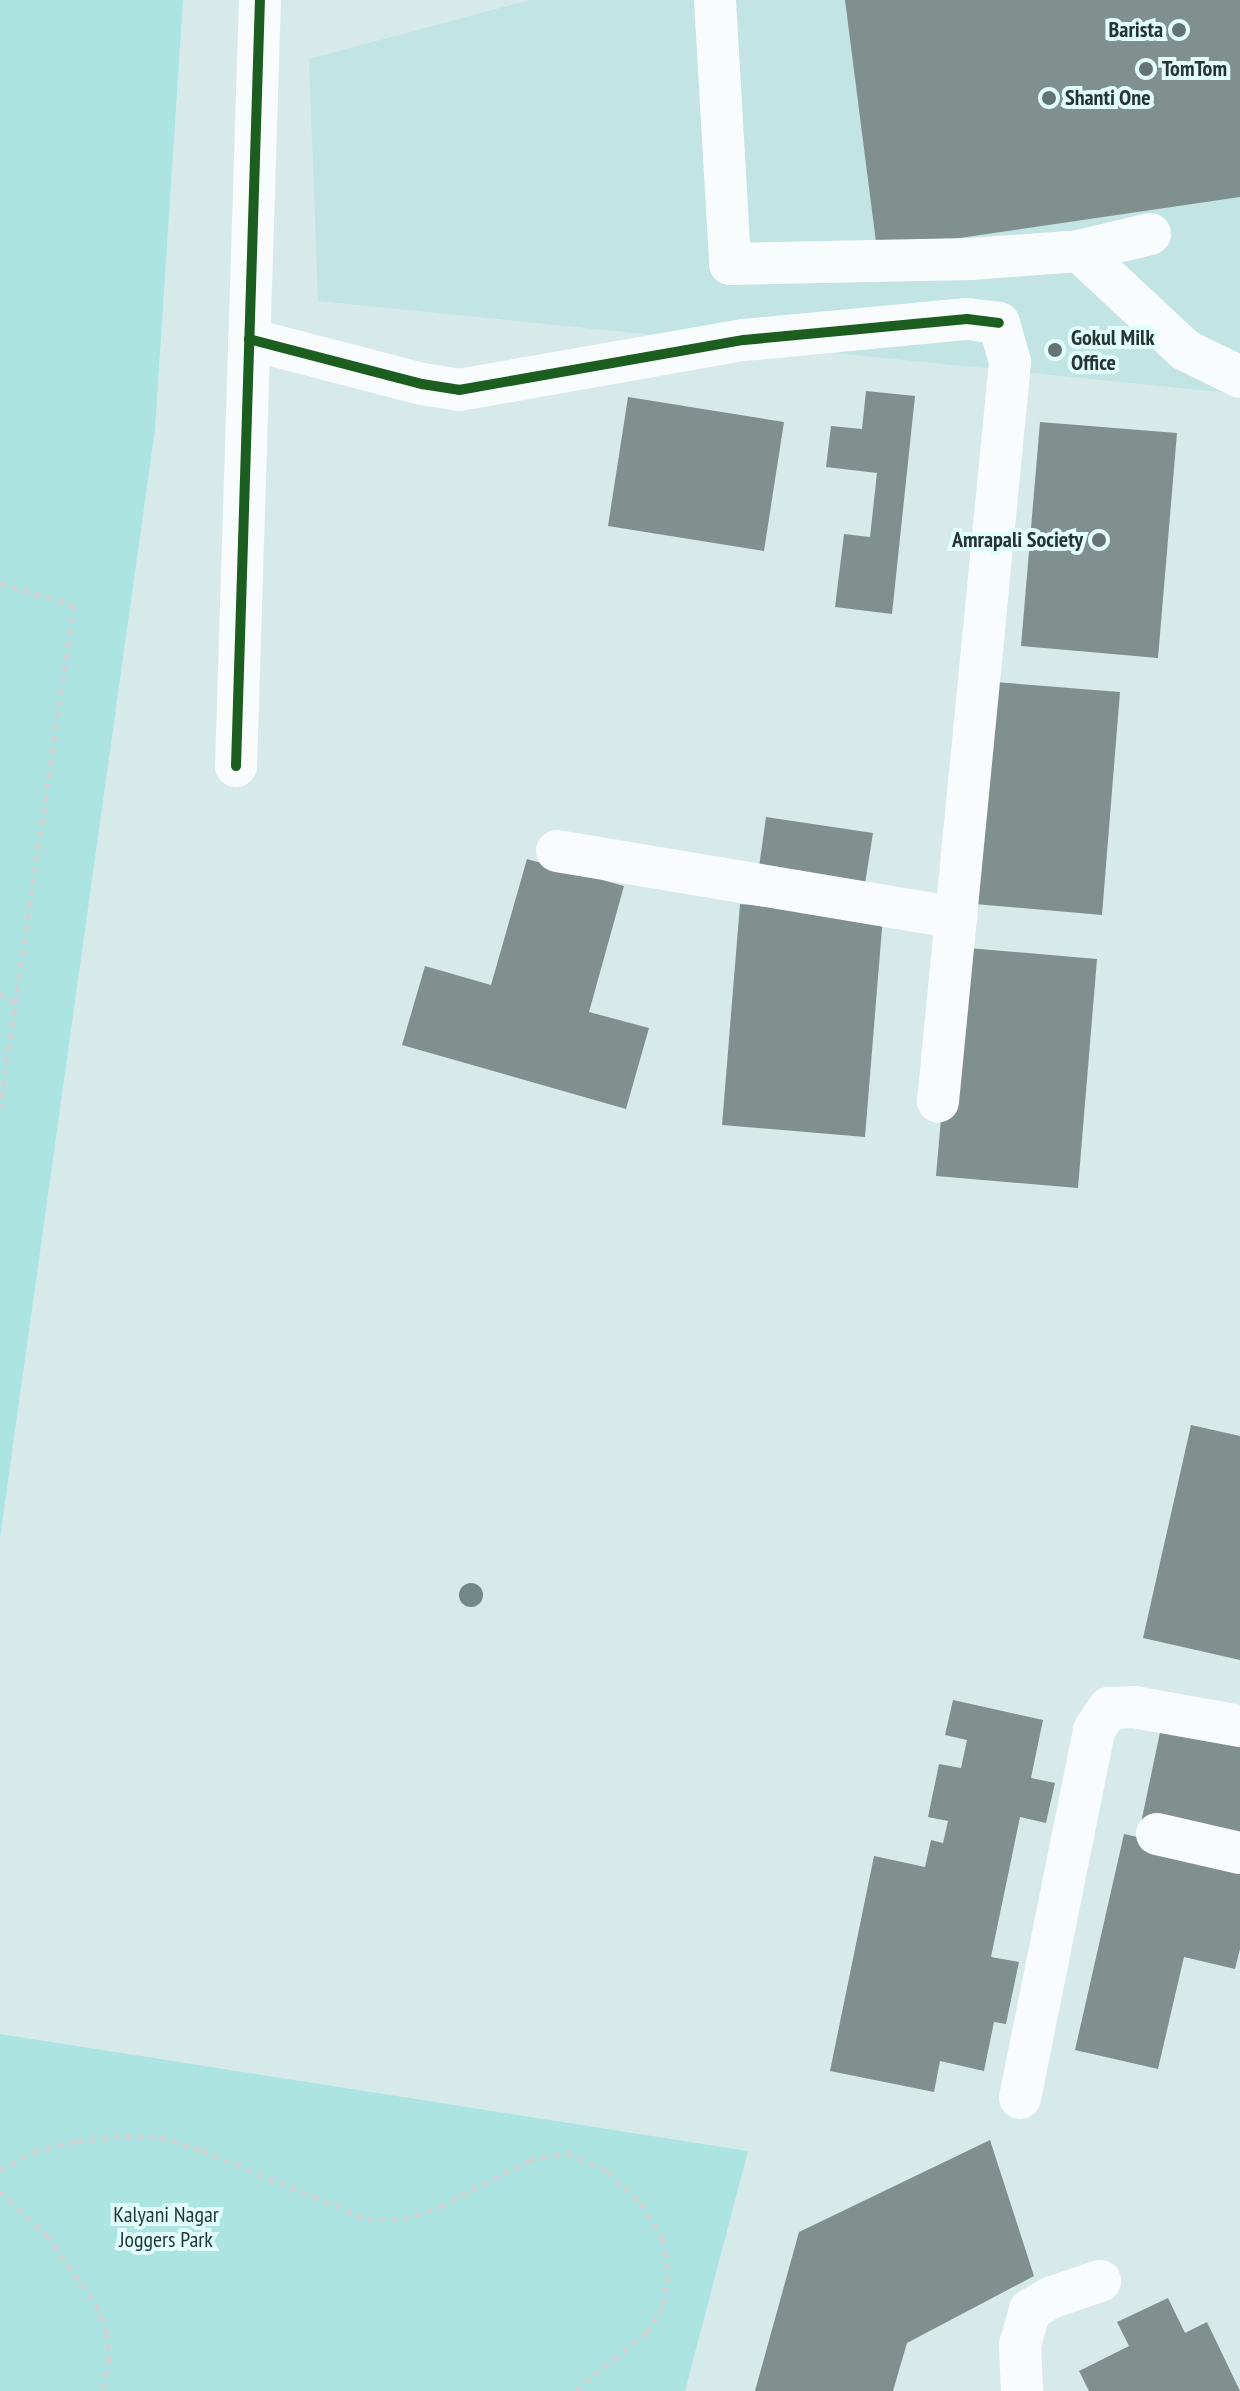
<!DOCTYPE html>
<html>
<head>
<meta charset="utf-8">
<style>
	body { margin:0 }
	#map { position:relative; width:1240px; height:2391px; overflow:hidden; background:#d6ebe9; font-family:"PT Sans Narrow",sans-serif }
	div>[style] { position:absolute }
	.built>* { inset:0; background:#c2e4e2 }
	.green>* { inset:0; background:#ace4e2 }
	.building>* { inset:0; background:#80908f }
	.path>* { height:5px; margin-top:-2.5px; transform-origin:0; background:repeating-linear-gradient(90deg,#ced4d4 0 6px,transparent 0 12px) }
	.minor>* { height:42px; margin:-21px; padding:0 21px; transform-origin:21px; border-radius:21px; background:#f9fcfc }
	.cycleway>* { height:10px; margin:-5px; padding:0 5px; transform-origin:5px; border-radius:5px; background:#1b5e20 }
	.trees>* { width:24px; height:24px; margin:-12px; border-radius:50%; background:#708887 }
	.dots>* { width:22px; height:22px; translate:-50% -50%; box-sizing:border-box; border:4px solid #e1fefd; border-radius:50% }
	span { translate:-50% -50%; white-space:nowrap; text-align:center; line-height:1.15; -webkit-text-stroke:8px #e1fefd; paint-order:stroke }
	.poi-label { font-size:22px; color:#263433; font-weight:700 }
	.right { translate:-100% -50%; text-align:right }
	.left { translate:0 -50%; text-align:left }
	.park-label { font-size:22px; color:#1d3737 }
</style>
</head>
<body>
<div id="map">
	<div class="built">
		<i style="clip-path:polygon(530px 0,1240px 0,1240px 394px,318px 301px,309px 59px)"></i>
	</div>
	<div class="green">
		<i style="clip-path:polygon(0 0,183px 0,155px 429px,0 1538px)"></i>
		<i style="clip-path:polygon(0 2034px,748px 2151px,685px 2391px,0 2391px)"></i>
	</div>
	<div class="building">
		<i style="clip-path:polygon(845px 0,1240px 0,1240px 197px,877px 250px)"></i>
		<i style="clip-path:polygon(866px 391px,915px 396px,892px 614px,835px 607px,844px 534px,870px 537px,877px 473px,826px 467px,831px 426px,862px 429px)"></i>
		<i style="clip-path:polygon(628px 397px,784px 422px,764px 551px,608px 526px)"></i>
		<i style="clip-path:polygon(1040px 422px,1177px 433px,1158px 658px,1021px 646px)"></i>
		<i style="clip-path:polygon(982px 681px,1120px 692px,1102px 915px,963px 903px)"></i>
		<i style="clip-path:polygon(766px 817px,873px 833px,864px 890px,758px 874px)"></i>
		<i style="clip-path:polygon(527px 859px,624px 886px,589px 1012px,649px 1028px,626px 1109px,402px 1045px,425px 966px,491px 985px)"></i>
		<i style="clip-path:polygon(740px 904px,883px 916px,865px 1137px,722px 1125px)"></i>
		<i style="clip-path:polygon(956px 947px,1097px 959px,1078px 1188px,936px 1176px)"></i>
		<i style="clip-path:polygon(1191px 1425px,1240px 1436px,1240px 1660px,1143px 1638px)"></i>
		<i style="clip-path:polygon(953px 1700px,1043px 1720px,1031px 1778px,1055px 1783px,1046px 1823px,1020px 1817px,991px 1957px,1019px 1962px,1006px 2024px,994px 2022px,984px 2071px,940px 2061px,934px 2092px,830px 2071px,874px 1856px,925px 1867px,931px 1840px,943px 1843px,948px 1821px,928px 1817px,939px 1764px,961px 1768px,967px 1740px,945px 1735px)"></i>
		<i style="clip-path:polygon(1163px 1718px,1240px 1734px,1240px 1843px,1141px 1823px)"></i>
		<i style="clip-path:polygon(1124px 1834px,1240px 1860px,1240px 1949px,1235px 1969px,1184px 1957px,1158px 2069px,1075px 2050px)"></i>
		<i style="clip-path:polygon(990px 2140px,1034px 2276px,907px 2343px,893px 2391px,755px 2391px,799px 2232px)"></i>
		<i style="clip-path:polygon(1168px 2298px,1185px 2333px,1207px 2322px,1240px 2391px,1089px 2391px,1079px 2371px,1129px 2346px,1117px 2322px)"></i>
	</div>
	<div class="path">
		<i style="left:0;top:583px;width:77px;rotate:16.6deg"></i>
		<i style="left:74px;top:605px;width:508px;rotate:98.37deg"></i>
		<i style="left:0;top:993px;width:17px;rotate:36deg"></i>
		<i style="left:0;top:2170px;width:39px;rotate:-29deg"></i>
		<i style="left:34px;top:2151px;width:44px;rotate:-13.1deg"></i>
		<i style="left:77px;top:2141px;width:49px;rotate:-5.8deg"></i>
		<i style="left:126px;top:2136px;width:34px;rotate:2deg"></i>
		<i style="left:160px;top:2137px;width:44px;rotate:17.2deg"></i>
		<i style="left:202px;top:2150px;width:179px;rotate:22.7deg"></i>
		<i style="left:367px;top:2219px;width:36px"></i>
		<i style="left:403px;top:2219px;width:39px;rotate:-18deg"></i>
		<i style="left:440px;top:2207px;width:102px;rotate:-27.6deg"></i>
		<i style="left:530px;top:2160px;width:38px;rotate:-11deg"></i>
		<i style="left:567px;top:2153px;width:44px;rotate:24.2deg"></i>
		<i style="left:607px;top:2171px;width:47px;rotate:43.3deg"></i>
		<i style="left:641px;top:2203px;width:42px;rotate:58.6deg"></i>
		<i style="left:663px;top:2239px;width:36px;rotate:82deg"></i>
		<i style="left:668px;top:2275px;width:32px;rotate:99deg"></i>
		<i style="left:663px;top:2307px;width:31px;rotate:123deg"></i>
		<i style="left:646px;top:2333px;width:92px;rotate:140.8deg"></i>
		<i style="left:0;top:2191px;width:64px;rotate:43.1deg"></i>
		<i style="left:47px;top:2235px;width:85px;rotate:54.6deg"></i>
		<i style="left:96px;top:2304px;width:30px;rotate:69deg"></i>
		<i style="left:107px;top:2332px;width:27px;rotate:86deg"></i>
		<i style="left:109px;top:2359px;width:33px;rotate:102deg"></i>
	</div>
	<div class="minor">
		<i style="left:715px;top:0;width:264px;rotate:86.7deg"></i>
		<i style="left:730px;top:264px;width:241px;rotate:-1.2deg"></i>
		<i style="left:971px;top:259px;width:108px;rotate:-4.2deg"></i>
		<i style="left:1079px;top:251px;width:145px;rotate:43deg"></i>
		<i style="left:1185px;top:350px;width:61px;rotate:26.1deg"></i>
		<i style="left:1079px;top:251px;width:73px;rotate:-13.5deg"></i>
		<i style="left:249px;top:339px;width:179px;rotate:14.6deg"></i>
		<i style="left:422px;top:384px;width:37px;rotate:9deg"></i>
		<i style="left:459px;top:390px;width:289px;rotate:-10deg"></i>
		<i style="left:744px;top:340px;width:224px;rotate:-5.4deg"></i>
		<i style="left:967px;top:319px;width:32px;rotate:7deg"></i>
		<i style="left:999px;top:323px;width:41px;rotate:74.2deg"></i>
		<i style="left:1010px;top:362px;width:743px;rotate:95.56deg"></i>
		<i style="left:236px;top:766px;width:766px;rotate:-88.21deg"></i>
		<i style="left:557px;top:851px;width:405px;rotate:9.5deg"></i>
		<i style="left:1157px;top:1834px;width:85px;rotate:12.9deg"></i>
		<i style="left:1020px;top:2098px;width:375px;rotate:-78.6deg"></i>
		<i style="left:1094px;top:1730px;width:27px;rotate:-56deg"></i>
		<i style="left:1109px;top:1708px;width:25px;rotate:-2deg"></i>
		<i style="left:1134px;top:1707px;width:108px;rotate:10.2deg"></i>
		<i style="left:1022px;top:2391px;width:46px;rotate:-92.5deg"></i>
		<i style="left:1020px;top:2345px;width:36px;rotate:-74deg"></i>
		<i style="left:1030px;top:2310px;width:23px;rotate:-31deg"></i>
		<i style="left:1050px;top:2298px;width:53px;rotate:-18.8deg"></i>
	</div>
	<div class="cycleway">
		<i style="left:249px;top:339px;width:179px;rotate:14.6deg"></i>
		<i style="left:422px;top:384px;width:37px;rotate:9deg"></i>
		<i style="left:459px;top:390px;width:289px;rotate:-10deg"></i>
		<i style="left:744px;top:340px;width:224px;rotate:-5.4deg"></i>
		<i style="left:967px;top:319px;width:32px;rotate:7deg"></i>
		<i style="left:236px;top:766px;width:766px;rotate:-88.21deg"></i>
	</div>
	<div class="trees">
		<i style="left:471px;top:1595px"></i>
	</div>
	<div class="dots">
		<i style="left:1179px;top:30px;background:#647473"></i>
		<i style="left:1146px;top:69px;background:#647473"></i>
		<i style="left:1049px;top:98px;background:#647473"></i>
		<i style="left:1055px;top:350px;background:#647473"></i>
		<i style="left:1099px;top:540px;background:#647473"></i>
	</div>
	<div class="poi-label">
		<span class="right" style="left:1163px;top:30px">Barista</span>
		<span class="left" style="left:1162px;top:69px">TomTom</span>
		<span class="left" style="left:1065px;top:98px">Shanti One</span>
		<span class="left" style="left:1071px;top:350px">Gokul Milk<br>Office</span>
		<span class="right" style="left:1083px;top:540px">Amrapali Society</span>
	</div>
	<div class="park-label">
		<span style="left:166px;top:2227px">Kalyani Nagar<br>Joggers Park</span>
	</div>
</div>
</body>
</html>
